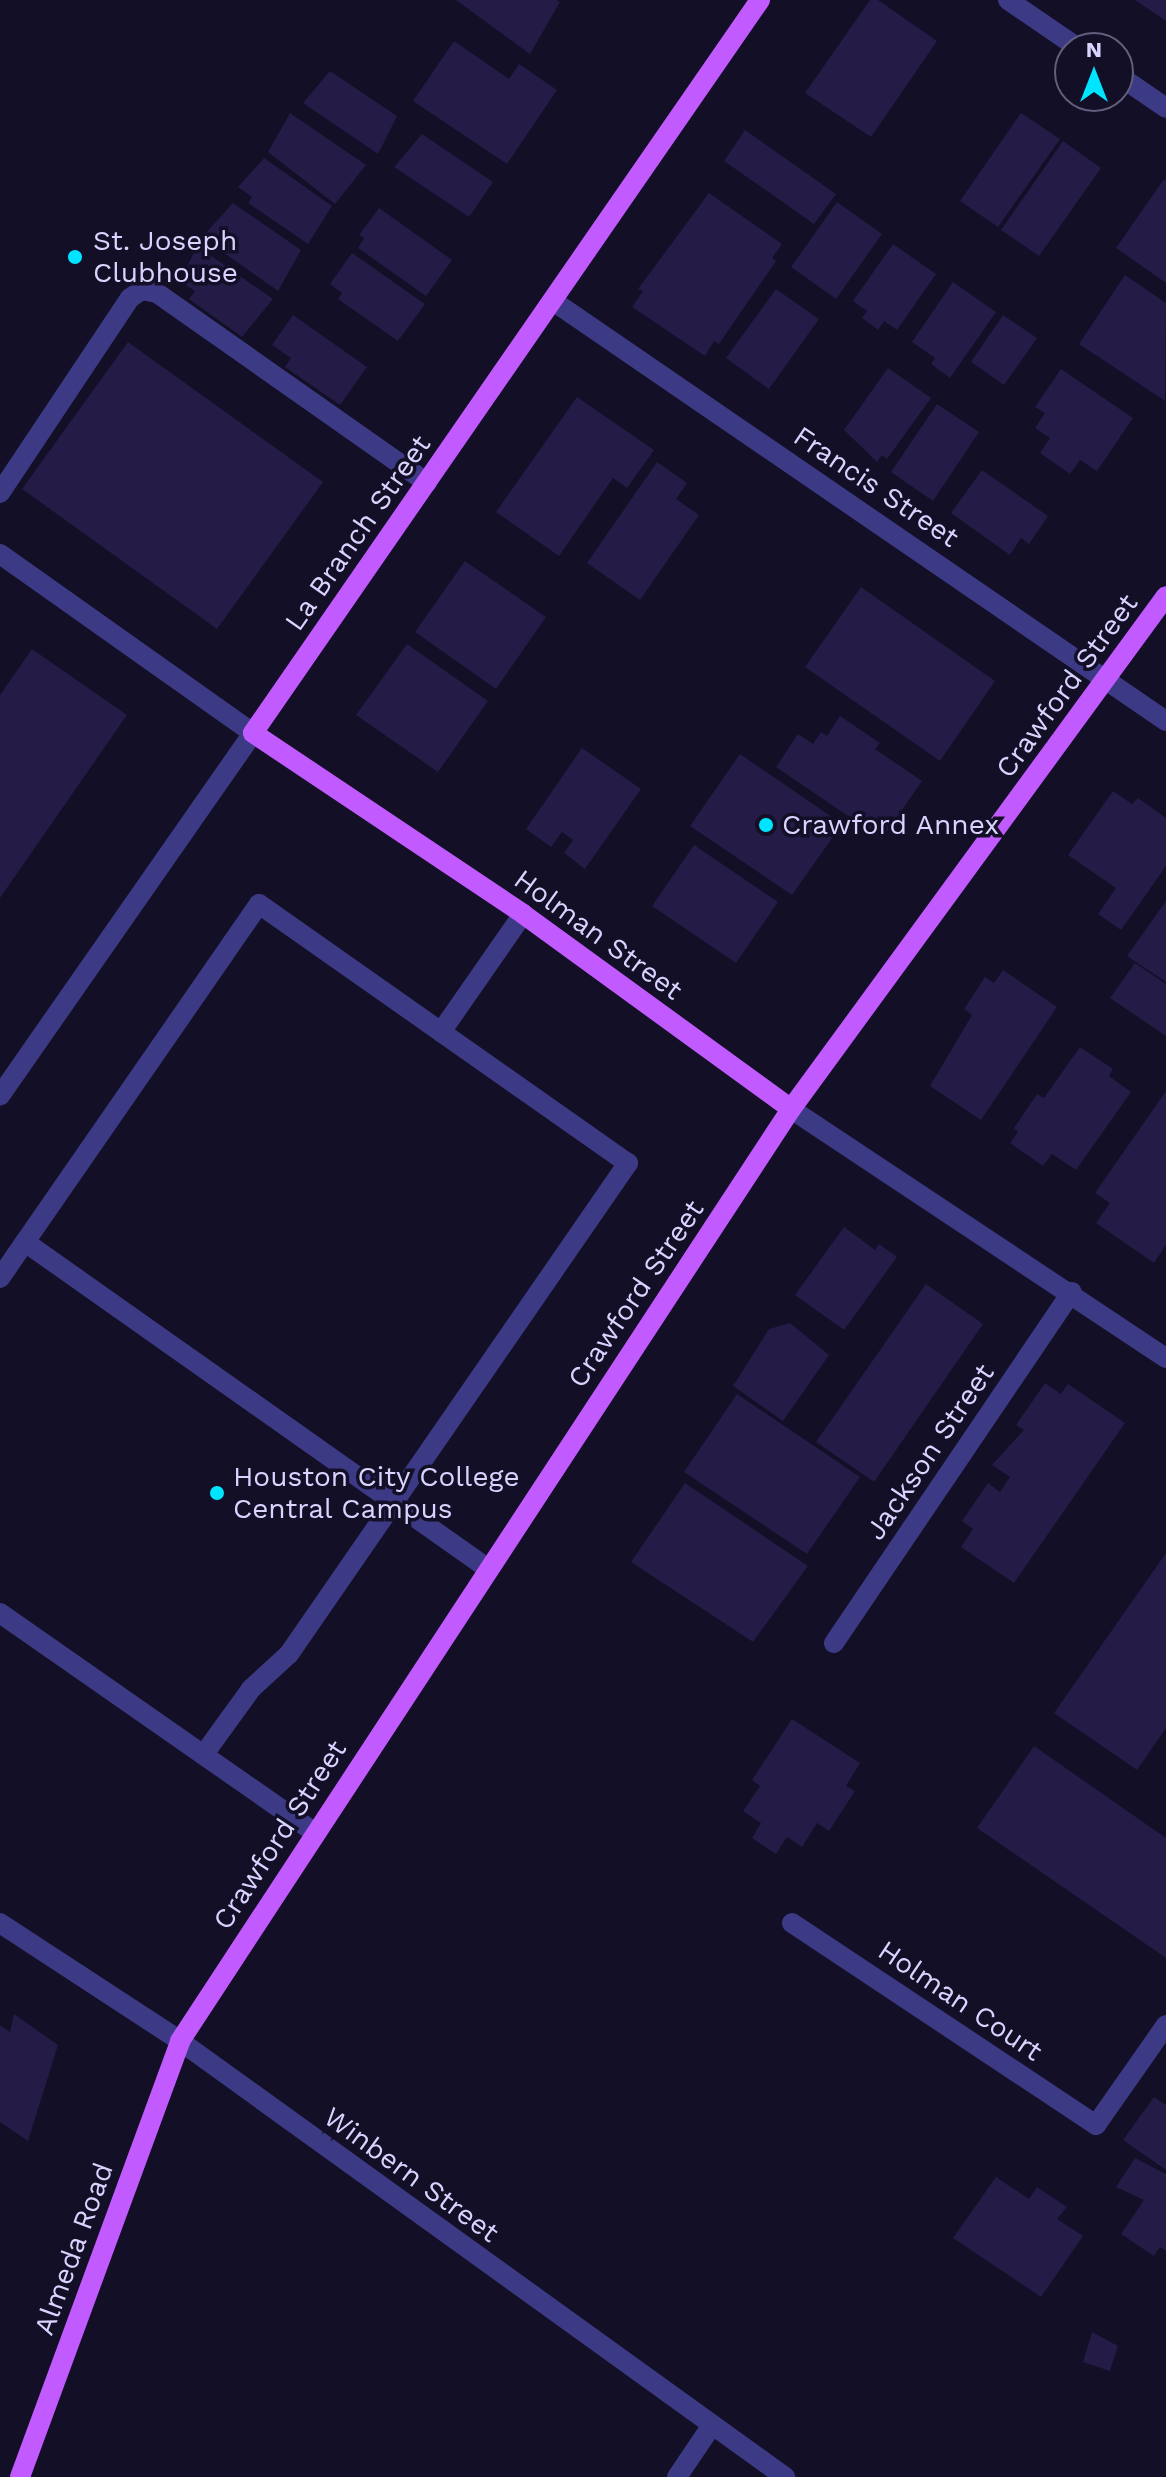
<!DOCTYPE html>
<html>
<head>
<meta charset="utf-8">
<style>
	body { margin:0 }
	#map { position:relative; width:1166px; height:2477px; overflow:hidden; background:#130f26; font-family:"Work Sans",sans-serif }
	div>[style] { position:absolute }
	.building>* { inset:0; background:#241b47 }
	.minor>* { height:20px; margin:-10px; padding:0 10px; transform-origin:10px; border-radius:10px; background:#3d3a85 }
	.major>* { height:20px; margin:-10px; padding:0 10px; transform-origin:10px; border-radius:10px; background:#c25bff }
	.dots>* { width:22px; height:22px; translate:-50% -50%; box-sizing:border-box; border:4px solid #130f26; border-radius:50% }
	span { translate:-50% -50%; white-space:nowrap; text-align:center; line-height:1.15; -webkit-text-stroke:7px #130f26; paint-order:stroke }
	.poi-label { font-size:28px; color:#d9d4ff }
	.left { translate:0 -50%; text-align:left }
	.street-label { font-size:28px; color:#d9d4ff }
	.north { position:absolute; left:1054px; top:32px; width:80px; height:80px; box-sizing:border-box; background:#130f26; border:2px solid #625e7d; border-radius:50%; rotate:0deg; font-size:22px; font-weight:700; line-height:32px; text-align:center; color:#d9d4ff }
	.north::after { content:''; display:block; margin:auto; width:28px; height:36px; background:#00e5ff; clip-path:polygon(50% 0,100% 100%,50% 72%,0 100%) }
</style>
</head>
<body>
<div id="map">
	<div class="building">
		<i style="clip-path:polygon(456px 0,557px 0,560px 2px,530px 54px)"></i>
		<i style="clip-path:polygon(870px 0,878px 0,937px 41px,871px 137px,805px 93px)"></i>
		<i style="clip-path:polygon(1135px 0,1166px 0,1166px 21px)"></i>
		<i style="clip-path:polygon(454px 41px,509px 79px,519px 64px,557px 90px,507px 164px,413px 101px)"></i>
		<i style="clip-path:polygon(330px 71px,397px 116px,378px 154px,303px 103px)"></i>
		<i style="clip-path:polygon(290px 113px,366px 165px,335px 204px,268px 152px)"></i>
		<i style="clip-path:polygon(1021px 113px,1060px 139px,998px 227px,960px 201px)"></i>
		<i style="clip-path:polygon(745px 130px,836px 194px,814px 224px,724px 161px)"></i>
		<i style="clip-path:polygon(422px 134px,493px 182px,469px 217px,394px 167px)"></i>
		<i style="clip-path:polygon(1063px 141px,1101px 168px,1039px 256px,1001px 230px)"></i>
		<i style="clip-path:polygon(264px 158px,332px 206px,308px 244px,248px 203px,252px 197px,238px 187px)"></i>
		<i style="clip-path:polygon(1164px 179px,1166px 181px,1166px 283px,1116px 248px)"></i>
		<i style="clip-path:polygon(709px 193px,782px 244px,772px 258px,776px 261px,719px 344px,714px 341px,705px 356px,632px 307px,643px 291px,638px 289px)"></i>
		<i style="clip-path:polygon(837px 202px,882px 234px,836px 299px,791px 267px)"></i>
		<i style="clip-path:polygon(233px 203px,301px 250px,278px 291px,217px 248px,220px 243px,206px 233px)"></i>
		<i style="clip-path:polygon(379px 208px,452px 260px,426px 296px,358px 248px,364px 238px,359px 235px)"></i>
		<i style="clip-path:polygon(893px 244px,936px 274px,897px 330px,884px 321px,878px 330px,862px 318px,867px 311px,853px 301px)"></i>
		<i style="clip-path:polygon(197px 246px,273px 299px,242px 337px,189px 299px,195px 291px,180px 281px)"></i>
		<i style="clip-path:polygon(352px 253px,425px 304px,398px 341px,338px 299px,342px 293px,330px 284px)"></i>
		<i style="clip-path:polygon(1125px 275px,1166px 303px,1165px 401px,1079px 344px)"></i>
		<i style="clip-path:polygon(953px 282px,996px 312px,950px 378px,931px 364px,935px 358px,912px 342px)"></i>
		<i style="clip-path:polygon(776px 289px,819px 319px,769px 389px,726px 358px)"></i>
		<i style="clip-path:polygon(293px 315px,367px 367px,340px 405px,285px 367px,291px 358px,272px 345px)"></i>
		<i style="clip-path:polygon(1003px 315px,1037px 338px,1004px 385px,971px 362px)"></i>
		<i style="clip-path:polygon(128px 342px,323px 482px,217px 629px,22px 489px)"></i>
		<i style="clip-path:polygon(888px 368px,931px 398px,887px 459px,882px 455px,877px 462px,844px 430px)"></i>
		<i style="clip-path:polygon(1061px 369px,1133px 418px,1097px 471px,1080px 460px,1070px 474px,1040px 453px,1050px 438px,1035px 428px,1045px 413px,1035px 407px)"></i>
		<i style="clip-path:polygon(577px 397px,654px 450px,627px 488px,613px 478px,559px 556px,496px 512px)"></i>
		<i style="clip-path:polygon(937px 404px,979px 432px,933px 501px,891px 472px)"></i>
		<i style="clip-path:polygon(657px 462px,687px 483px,676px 499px,699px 515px,640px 600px,587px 563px)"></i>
		<i style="clip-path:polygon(982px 470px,1048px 516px,1029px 544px,1021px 538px,1010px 555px,951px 513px)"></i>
		<i style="clip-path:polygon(465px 561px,546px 617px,496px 689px,415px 632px)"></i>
		<i style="clip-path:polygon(861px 587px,995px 681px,940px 761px,805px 667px)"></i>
		<i style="clip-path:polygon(407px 644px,488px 701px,438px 772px,356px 715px)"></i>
		<i style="clip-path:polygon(32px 649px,127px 715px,0 898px,0 695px)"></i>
		<i style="clip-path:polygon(840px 716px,880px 743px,875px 749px,922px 781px,882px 839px,776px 767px,798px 734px,813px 744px,821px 732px,827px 736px)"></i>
		<i style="clip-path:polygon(582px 748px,641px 789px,585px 869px,564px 853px,573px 840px,562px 832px,551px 847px,526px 829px)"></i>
		<i style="clip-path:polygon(740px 754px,842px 824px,792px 895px,690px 826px)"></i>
		<i style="clip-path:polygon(1113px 791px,1132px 804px,1138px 798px,1166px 818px,1166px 866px,1121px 930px,1098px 914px,1116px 888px,1068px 855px)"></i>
		<i style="clip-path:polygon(694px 845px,778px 902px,736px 963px,652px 906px)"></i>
		<i style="clip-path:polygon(1166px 901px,1166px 982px,1127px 956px)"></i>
		<i style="clip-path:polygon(1135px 963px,1166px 984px,1166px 1036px,1110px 998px)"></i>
		<i style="clip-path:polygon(1003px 970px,1057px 1007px,981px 1120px,930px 1086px,972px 1015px,964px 1009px,985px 977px,994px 983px)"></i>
		<i style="clip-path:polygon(1080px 1047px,1113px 1069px,1109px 1076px,1131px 1092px,1076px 1170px,1052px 1154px,1043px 1166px,1010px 1143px,1018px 1132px,1014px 1128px,1037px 1094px,1044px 1098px)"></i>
		<i style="clip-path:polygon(1166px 1091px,1166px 1245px,1154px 1263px,1096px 1223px,1110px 1203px,1095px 1193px)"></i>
		<i style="clip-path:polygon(844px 1227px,875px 1250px,879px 1244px,897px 1257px,844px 1330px,795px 1295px)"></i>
		<i style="clip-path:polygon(926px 1284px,983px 1324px,874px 1482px,816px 1442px)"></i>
		<i style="clip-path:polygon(790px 1323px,829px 1355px,783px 1421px,733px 1386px,769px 1329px)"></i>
		<i style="clip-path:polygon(1045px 1383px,1061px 1394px,1068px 1384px,1125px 1423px,1014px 1583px,961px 1547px,973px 1529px,962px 1521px,988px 1483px,1000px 1492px,1010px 1477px,992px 1465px,1024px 1430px,1016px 1425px)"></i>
		<i style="clip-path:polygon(737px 1394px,860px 1477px,807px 1554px,684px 1472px)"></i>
		<i style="clip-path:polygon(685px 1483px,808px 1566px,753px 1642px,631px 1562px)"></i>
		<i style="clip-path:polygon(1166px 1553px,1166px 1728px,1137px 1770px,1054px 1713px)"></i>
		<i style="clip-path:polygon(792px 1719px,860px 1763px,846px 1786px,855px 1791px,829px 1831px,817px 1823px,802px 1847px,787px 1837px,776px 1854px,752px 1838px,761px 1823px,743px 1811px,760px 1786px,752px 1780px)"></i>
		<i style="clip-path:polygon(1034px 1746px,1166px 1838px,1166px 1958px,977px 1828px)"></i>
		<i style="clip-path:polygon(14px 2014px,58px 2045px,28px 2141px,0 2122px,0 2025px,10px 2032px)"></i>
		<i style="clip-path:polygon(1154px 2097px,1166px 2105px,1166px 2170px,1123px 2140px)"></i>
		<i style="clip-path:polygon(1135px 2158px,1166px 2174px,1166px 2251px,1160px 2247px,1154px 2256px,1121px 2234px,1144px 2200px,1116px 2187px)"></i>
		<i style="clip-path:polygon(996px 2177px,1029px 2199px,1037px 2187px,1067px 2207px,1057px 2219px,1083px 2236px,1041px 2297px,953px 2238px)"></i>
		<i style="clip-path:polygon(1092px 2332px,1118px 2346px,1110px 2371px,1083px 2362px)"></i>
	</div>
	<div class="minor">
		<i style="left:1008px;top:0;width:85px;rotate:34.4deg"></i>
		<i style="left:1118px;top:75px;width:58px;rotate:34.5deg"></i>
		<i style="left:553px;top:301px;width:743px;rotate:34.42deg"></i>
		<i style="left:0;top:493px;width:234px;rotate:-56.3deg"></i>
		<i style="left:130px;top:298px;width:14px;rotate:-34deg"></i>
		<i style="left:142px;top:290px;width:15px;rotate:11deg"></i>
		<i style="left:157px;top:293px;width:330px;rotate:35.1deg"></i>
		<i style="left:0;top:554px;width:310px;rotate:35.3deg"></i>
		<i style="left:253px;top:733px;width:442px;rotate:124.9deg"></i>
		<i style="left:441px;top:1032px;width:144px;rotate:-55.2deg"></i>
		<i style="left:791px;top:1109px;width:450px;rotate:33.6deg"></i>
		<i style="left:25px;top:1242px;width:565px;rotate:35.21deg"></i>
		<i style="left:0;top:1278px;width:455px;rotate:-55.3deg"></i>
		<i style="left:259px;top:904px;width:451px;rotate:35.1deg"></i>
		<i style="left:628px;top:1163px;width:597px;rotate:124.62deg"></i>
		<i style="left:289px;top:1654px;width:52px;rotate:137.4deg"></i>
		<i style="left:251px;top:1689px;width:80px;rotate:125.9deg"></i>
		<i style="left:0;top:1613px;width:384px;rotate:34.9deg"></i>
		<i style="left:834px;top:1643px;width:424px;rotate:-55.9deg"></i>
		<i style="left:0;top:1923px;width:215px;rotate:33.2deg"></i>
		<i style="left:180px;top:2041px;width:746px;rotate:35.78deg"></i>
		<i style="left:792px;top:1923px;width:365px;rotate:33.6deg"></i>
		<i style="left:1096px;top:2125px;width:122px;rotate:-55deg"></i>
		<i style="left:677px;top:2477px;width:59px;rotate:-56deg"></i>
	</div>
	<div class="major">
		<i style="left:760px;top:0;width:891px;rotate:124.67deg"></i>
		<i style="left:253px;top:733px;width:325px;rotate:33.8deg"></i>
		<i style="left:523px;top:914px;width:331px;rotate:36deg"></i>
		<i style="left:20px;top:2477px;width:464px;rotate:-69.8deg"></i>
		<i style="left:180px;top:2041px;width:1114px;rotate:-56.75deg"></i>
		<i style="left:791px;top:1109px;width:635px;rotate:-53.83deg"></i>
	</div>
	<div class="dots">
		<i style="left:75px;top:257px;background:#00e5ff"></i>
		<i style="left:766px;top:825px;background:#00e5ff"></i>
		<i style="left:217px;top:1493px;background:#00e5ff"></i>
	</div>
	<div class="poi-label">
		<span class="left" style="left:93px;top:257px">St. Joseph<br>Clubhouse</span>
		<span class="left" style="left:782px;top:825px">Crawford Annex</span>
		<span class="left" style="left:233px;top:1493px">Houston City College<br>Central Campus</span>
	</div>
	<div class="street-label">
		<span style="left:876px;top:487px;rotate:34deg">Francis Street</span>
		<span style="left:358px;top:533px;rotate:-55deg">La Branch Street</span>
		<span style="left:1067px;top:686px;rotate:-54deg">Crawford Street</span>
		<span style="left:598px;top:935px;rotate:36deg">Holman Street</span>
		<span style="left:636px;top:1294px;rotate:-56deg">Crawford Street</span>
		<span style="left:930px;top:1452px;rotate:-56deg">Jackson Street</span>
		<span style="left:280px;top:1835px;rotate:-57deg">Crawford Street</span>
		<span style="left:960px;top:2001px;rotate:34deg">Holman Court</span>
		<span style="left:411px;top:2175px;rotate:36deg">Winbern Street</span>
		<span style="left:74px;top:2249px;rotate:-70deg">Almeda Road</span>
	</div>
	<div class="north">N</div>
</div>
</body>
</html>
